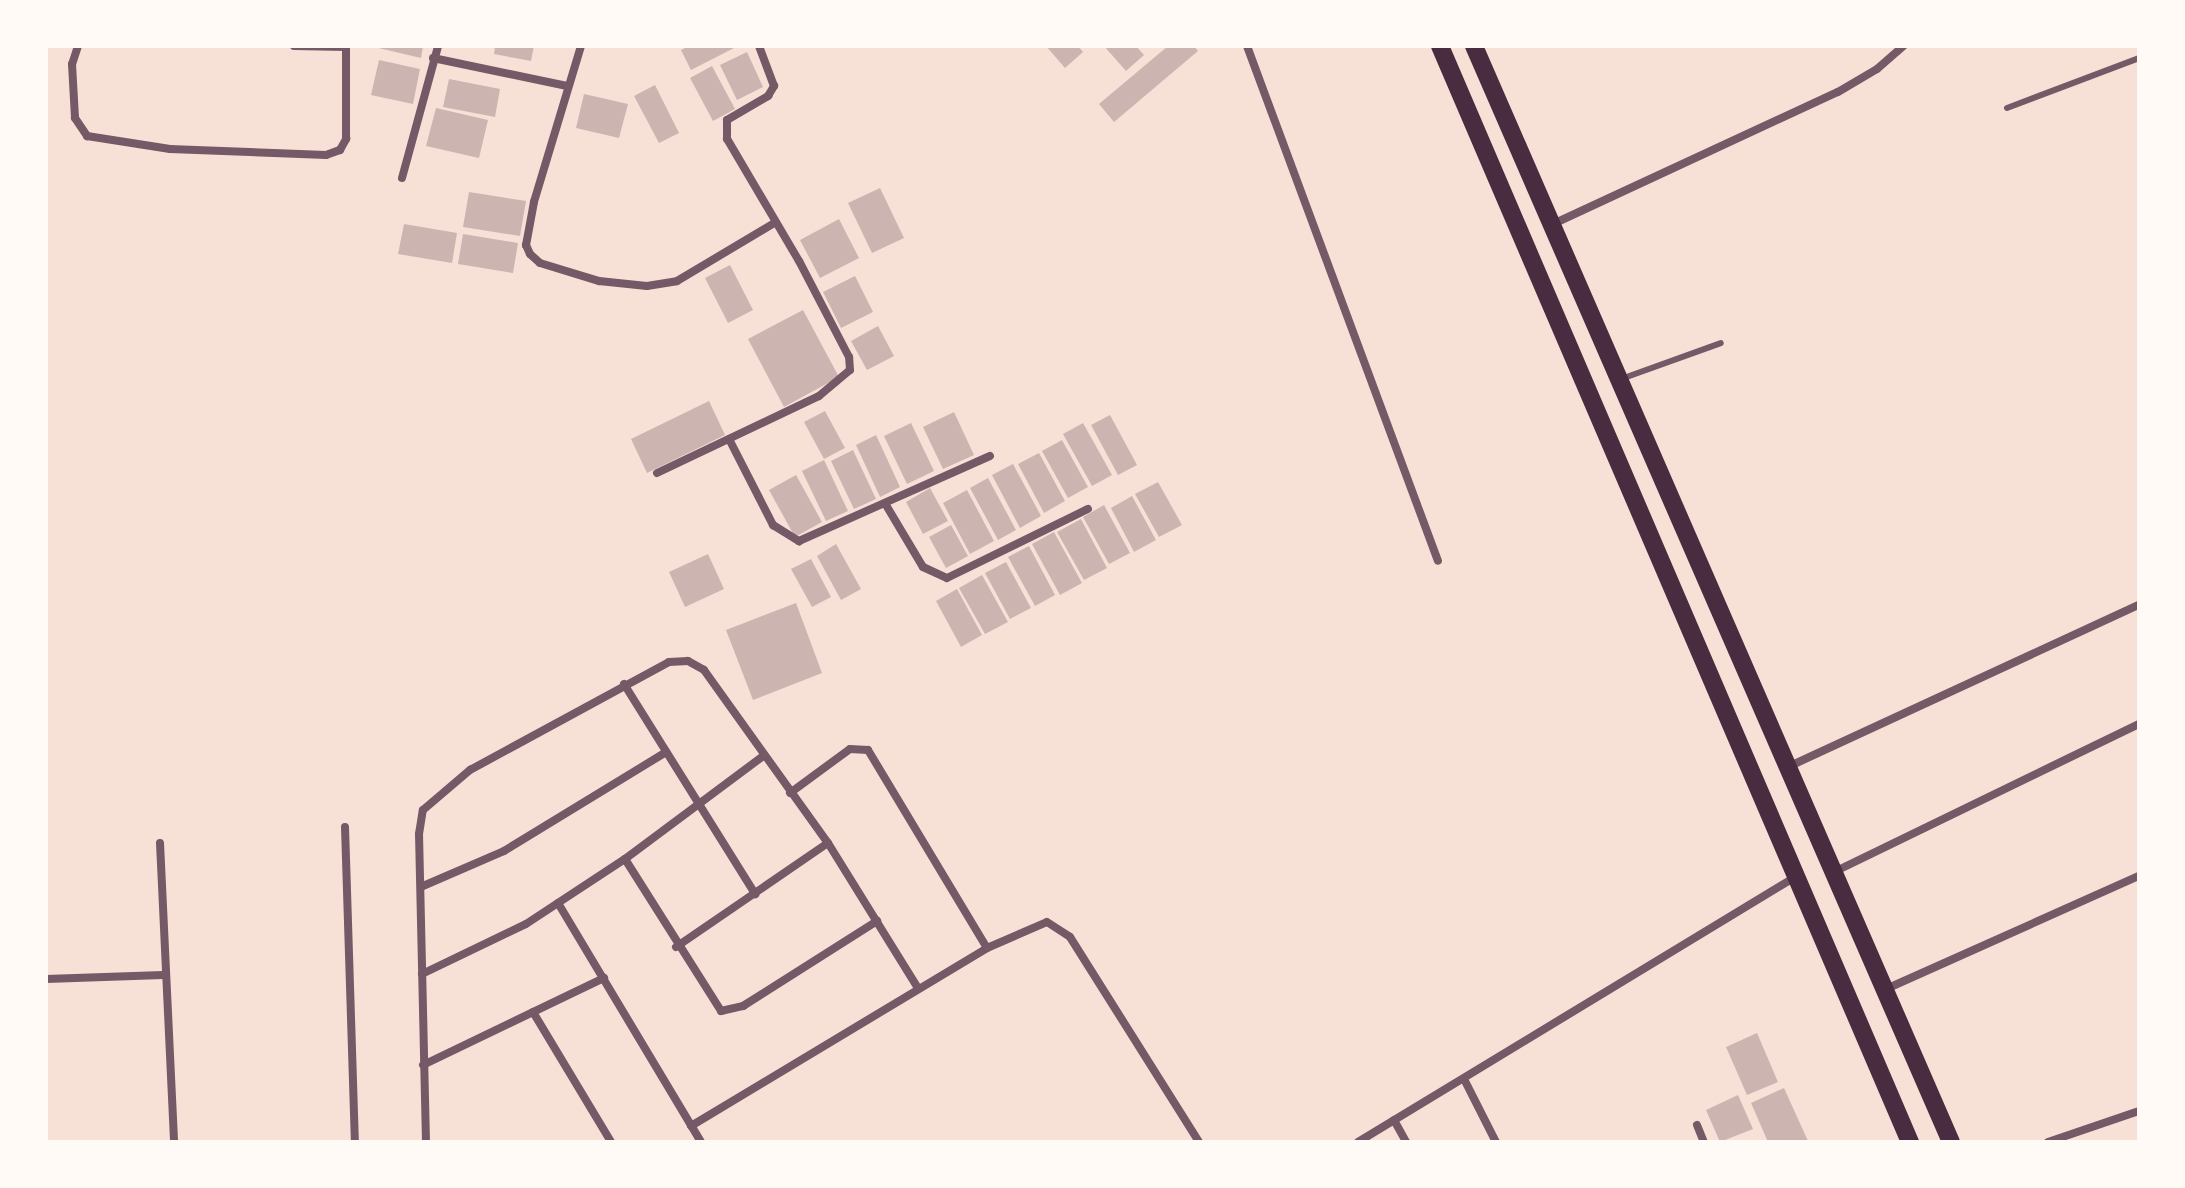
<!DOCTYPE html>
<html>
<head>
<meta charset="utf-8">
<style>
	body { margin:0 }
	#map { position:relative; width:2185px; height:1188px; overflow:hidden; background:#f7e1d7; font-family:"IBM Plex Sans",sans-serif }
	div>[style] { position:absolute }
	.building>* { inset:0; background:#ccb4b1 }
	.service>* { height:6px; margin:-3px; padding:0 3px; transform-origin:3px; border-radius:3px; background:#755966 }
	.minor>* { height:8px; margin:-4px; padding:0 4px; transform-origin:4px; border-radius:4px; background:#755966 }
	.primary>* { height:18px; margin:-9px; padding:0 9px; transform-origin:9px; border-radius:9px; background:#4a2c40 }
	span { translate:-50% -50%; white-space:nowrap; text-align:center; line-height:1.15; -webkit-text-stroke:8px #fffaf5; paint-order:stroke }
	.frame { position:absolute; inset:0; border:48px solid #fffaf5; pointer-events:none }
</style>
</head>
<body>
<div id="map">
	<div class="building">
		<i style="clip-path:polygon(370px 46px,423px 46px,421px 58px)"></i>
		<i style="clip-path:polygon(495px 46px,534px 46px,531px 61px,494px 54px)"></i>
		<i style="clip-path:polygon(689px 46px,738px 46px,691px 70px,681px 50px)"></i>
		<i style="clip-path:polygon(1046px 46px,1078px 46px,1083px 52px,1065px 68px)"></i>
		<i style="clip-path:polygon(1104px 46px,1136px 46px,1144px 55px,1126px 71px)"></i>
		<i style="clip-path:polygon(1168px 46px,1194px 46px,1198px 51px,1114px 122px,1099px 104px)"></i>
		<i style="clip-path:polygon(747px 52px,763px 87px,737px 100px,720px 65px)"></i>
		<i style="clip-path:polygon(379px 60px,420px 69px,413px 104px,371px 95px)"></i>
		<i style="clip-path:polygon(712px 66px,735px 109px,713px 121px,690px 78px)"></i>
		<i style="clip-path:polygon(449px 79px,500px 89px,495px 117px,443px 107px)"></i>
		<i style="clip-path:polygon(655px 85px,679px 133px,659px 143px,634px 96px)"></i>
		<i style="clip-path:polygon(584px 94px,628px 104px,619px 138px,576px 128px)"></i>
		<i style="clip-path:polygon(436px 108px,488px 120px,479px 158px,426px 146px)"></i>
		<i style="clip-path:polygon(880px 188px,904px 238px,872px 253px,848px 203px)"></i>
		<i style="clip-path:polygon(469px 192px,526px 201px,520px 236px,463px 227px)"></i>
		<i style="clip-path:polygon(839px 219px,859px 258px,820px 278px,800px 240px)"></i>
		<i style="clip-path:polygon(404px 224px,457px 233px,452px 263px,398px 254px)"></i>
		<i style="clip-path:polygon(463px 234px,518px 243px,513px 273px,458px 264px)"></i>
		<i style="clip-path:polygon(730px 265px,753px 310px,728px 323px,705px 278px)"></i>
		<i style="clip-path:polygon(855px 276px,873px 312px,841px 328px,823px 292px)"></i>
		<i style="clip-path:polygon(803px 310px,839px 377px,784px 407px,748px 339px)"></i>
		<i style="clip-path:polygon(878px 326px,894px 356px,867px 370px,851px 341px)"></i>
		<i style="clip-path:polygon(709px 401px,725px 435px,647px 473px,631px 439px)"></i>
		<i style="clip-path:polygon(825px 411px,845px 448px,824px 459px,804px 422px)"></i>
		<i style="clip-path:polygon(954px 412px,974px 455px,943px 469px,923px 427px)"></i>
		<i style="clip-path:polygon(1110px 415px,1137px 465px,1118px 475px,1091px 425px)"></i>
		<i style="clip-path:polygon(911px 423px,934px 471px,907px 484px,884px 436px)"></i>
		<i style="clip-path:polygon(1083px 423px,1112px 475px,1092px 486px,1063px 434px)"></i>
		<i style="clip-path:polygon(876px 435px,900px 487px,880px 497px,856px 445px)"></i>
		<i style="clip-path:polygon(1062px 440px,1088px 487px,1068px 498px,1042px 451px)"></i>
		<i style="clip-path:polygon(853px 450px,876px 499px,854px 509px,831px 461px)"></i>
		<i style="clip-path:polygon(1039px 453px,1065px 501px,1044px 513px,1018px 464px)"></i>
		<i style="clip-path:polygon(824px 460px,848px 511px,826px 521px,802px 471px)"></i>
		<i style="clip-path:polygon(1013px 464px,1041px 516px,1020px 528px,992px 475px)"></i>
		<i style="clip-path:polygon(796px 475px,822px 522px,795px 537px,769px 490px)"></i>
		<i style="clip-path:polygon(988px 478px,1016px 530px,998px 540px,970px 488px)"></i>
		<i style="clip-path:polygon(1158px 482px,1182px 525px,1159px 537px,1135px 494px)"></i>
		<i style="clip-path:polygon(930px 488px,948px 521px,923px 534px,906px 502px)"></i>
		<i style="clip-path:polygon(967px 490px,994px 541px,970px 554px,943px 503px)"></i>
		<i style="clip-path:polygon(1132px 496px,1156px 540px,1134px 552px,1111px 508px)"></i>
		<i style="clip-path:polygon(1104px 505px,1130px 553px,1109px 564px,1083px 517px)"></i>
		<i style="clip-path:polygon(1081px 519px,1107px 568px,1084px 580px,1057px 532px)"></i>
		<i style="clip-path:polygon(951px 525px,968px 556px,946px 568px,929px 537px)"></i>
		<i style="clip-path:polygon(1054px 532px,1082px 583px,1060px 595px,1032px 544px)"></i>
		<i style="clip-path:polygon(836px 544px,861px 589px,841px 600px,817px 556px)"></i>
		<i style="clip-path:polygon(1029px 546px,1055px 595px,1035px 606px,1008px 557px)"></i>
		<i style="clip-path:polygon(708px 554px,724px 589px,685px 607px,669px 572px)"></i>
		<i style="clip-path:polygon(811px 559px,831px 597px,812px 607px,791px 569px)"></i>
		<i style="clip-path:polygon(1006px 562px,1031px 608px,1010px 619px,985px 573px)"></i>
		<i style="clip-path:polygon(982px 575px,1008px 622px,985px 634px,959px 588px)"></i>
		<i style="clip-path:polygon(957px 589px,982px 635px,961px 647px,936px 601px)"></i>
		<i style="clip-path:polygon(796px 603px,822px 673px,753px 700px,726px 630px)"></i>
		<i style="clip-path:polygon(1757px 1033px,1778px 1082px,1747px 1095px,1726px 1047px)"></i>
		<i style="clip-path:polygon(1784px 1088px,1808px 1141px,1805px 1142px,1768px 1142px,1751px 1103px)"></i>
		<i style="clip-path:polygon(1738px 1095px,1753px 1129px,1720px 1142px,1706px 1110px)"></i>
	</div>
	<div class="service">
		<i style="left:2007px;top:108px;width:141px;rotate:-20.7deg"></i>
		<i style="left:1621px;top:379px;width:106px;rotate:-19.8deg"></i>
	</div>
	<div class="minor">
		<i style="left:78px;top:46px;width:19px;rotate:108deg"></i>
		<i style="left:72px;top:64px;width:54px;rotate:86.8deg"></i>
		<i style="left:75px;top:118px;width:22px;rotate:56deg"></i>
		<i style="left:87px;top:136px;width:84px;rotate:8.9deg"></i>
		<i style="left:170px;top:149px;width:156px;rotate:2.2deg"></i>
		<i style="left:326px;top:155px;width:15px;rotate:-20deg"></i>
		<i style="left:340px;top:150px;width:13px;rotate:-61deg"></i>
		<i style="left:346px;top:139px;width:93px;rotate:-90deg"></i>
		<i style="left:294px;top:46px;width:52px;rotate:1.1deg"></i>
		<i style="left:581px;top:46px;width:163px;rotate:106.8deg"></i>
		<i style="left:534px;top:202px;width:44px;rotate:100.5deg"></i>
		<i style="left:526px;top:245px;width:10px;rotate:66deg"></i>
		<i style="left:530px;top:254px;width:13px;rotate:42deg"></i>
		<i style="left:540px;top:263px;width:62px;rotate:17deg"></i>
		<i style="left:599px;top:281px;width:48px;rotate:5.9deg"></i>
		<i style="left:647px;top:286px;width:30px;rotate:-9deg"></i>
		<i style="left:677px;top:281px;width:115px;rotate:-30.8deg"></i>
		<i style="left:1247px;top:46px;width:549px;rotate:69.65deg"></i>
		<i style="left:433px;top:58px;width:137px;rotate:11.8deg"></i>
		<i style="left:402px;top:178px;width:137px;rotate:-74.7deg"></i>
		<i style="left:1553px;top:224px;width:314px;rotate:-24.9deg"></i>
		<i style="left:1838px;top:92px;width:45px;rotate:-30.5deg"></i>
		<i style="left:1877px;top:69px;width:35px;rotate:-41deg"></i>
		<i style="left:729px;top:439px;width:97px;rotate:62.9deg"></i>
		<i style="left:773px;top:525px;width:31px;rotate:32deg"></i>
		<i style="left:799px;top:541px;width:209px;rotate:-24deg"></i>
		<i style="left:657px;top:473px;width:179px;rotate:-25.4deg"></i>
		<i style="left:819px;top:396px;width:40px;rotate:-40deg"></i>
		<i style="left:850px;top:370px;width:13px;rotate:-94deg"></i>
		<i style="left:849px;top:357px;width:108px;rotate:-117.5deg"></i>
		<i style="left:799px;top:261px;width:142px;rotate:-120.5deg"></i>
		<i style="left:727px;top:139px;width:19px;rotate:-90deg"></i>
		<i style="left:727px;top:120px;width:48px;rotate:-30.3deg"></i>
		<i style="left:768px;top:96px;width:12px;rotate:-59deg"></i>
		<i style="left:774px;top:86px;width:43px;rotate:-110.6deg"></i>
		<i style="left:886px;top:505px;width:72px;rotate:59.2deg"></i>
		<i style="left:923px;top:567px;width:26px;rotate:25deg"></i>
		<i style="left:947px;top:578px;width:157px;rotate:-26.1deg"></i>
		<i style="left:624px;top:684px;width:248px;rotate:58deg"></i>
		<i style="left:1790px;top:766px;width:384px;rotate:-24.8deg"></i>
		<i style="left:790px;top:793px;width:74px;rotate:-36.3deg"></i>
		<i style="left:850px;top:749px;width:18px;rotate:3deg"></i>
		<i style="left:868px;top:750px;width:231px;rotate:59deg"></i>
		<i style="left:345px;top:827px;width:315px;rotate:88.2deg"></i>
		<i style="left:160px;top:843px;width:299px;rotate:87.3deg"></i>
		<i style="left:625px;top:859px;width:180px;rotate:57.7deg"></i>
		<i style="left:721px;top:1011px;width:23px;rotate:-13deg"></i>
		<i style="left:743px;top:1006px;width:159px;rotate:-32.4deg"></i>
		<i style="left:1836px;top:871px;width:337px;rotate:-25.9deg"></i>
		<i style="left:423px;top:886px;width:88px;rotate:-23.4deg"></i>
		<i style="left:504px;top:851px;width:190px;rotate:-31.4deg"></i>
		<i style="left:558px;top:903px;width:279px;rotate:59.1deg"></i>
		<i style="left:676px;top:947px;width:184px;rotate:-34.4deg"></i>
		<i style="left:422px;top:974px;width:115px;rotate:-25.7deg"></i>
		<i style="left:526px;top:924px;width:118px;rotate:-33.3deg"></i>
		<i style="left:625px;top:859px;width:172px;rotate:-36.7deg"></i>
		<i style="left:46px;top:979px;width:117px;rotate:-2deg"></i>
		<i style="left:1886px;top:989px;width:277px;rotate:-24.1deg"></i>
		<i style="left:533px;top:1012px;width:152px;rotate:59deg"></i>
		<i style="left:423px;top:1065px;width:201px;rotate:-25.7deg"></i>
		<i style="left:1464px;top:1079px;width:71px;rotate:63.1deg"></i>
		<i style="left:1394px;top:1120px;width:25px;rotate:61deg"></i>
		<i style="left:1697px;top:1125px;width:18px;rotate:68deg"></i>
		<i style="left:691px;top:1126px;width:345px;rotate:-31deg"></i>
		<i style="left:987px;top:948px;width:65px;rotate:-23.4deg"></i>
		<i style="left:1047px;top:922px;width:27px;rotate:33deg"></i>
		<i style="left:1070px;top:937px;width:242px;rotate:57.8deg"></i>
		<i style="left:426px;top:1142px;width:308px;rotate:-91.3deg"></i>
		<i style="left:419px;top:834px;width:24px;rotate:-81deg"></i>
		<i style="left:423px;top:810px;width:62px;rotate:-40.4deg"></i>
		<i style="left:470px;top:770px;width:226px;rotate:-28.5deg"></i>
		<i style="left:669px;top:662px;width:19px;rotate:-3deg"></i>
		<i style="left:688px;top:661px;width:18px;rotate:29deg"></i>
		<i style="left:704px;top:670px;width:213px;rotate:54.4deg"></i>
		<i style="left:828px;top:843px;width:171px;rotate:58.2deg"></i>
		<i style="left:1358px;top:1142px;width:511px;rotate:-31.23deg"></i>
		<i style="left:2048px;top:1142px;width:96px;rotate:-18.8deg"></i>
	</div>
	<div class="primary">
		<i style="left:1440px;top:46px;width:1193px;rotate:66.79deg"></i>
		<i style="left:1474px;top:46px;width:1195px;rotate:66.48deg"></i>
	</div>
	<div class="frame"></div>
</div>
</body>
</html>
